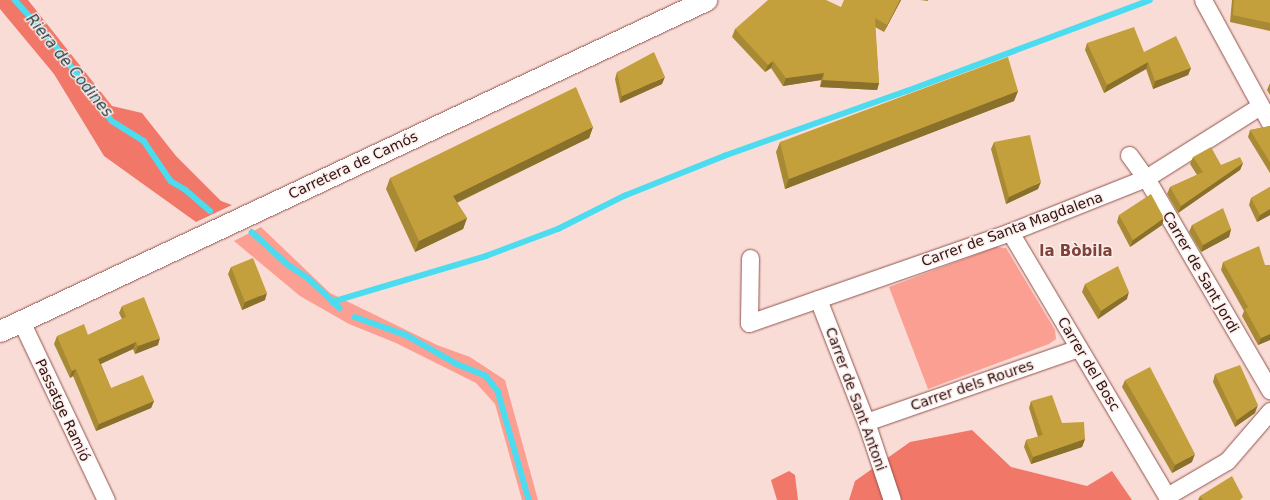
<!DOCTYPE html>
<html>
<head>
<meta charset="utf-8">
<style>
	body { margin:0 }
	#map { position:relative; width:1270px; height:500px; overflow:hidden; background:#fadcd7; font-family:"DejaVu Sans",sans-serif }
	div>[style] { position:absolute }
	.green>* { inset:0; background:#fb9f92 }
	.forest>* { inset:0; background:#f17768 }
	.stream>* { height:5.5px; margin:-2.75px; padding:0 2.75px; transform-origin:2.75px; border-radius:2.75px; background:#4cdcf0 }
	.roads { filter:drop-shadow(0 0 1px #91544b) drop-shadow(0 0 1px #91544b) }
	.minor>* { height:17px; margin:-8.5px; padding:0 8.5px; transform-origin:8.5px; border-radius:8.5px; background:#fff }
	.tertiary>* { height:21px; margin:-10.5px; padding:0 10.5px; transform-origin:10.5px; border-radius:10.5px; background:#fff }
	.wall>* { inset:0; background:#a98a34 }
	.shaded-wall>* { inset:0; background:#89702b }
	.building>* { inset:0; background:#c4a03d }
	span { translate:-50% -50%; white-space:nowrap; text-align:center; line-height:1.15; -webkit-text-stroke:3px #fcedeb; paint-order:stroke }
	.street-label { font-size:14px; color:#2d1310 }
	.water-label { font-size:15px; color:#1e3c41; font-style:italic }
	.neighbourhood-label { font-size:15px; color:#7e423a; font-weight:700 }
</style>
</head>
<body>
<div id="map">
	<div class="green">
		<i style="clip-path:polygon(261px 227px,330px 293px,437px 345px,470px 357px,505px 380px,538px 500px,522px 500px,495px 404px,476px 383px,396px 343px,349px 324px,300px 296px,234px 241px)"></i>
		<i style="clip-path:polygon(996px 247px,1006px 248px,1055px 330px,1056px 339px,1049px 344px,928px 389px,889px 287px)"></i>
	</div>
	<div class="forest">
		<i style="clip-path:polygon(0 0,28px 0,112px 106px,142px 113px,176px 156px,221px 201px,232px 205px,196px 222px,104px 156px,54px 74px,0 9px)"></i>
		<i style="clip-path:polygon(972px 430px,1011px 467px,1087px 486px,1112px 471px,1132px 500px,849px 500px,855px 481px,910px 442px)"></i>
		<i style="clip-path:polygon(789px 471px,795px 475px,798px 500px,777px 500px,771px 480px)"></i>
	</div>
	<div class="stream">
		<i style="left:15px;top:0;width:55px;rotate:47.9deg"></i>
		<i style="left:52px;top:41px;width:100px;rotate:53.1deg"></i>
		<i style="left:112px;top:121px;width:38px;rotate:32deg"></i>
		<i style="left:144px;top:141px;width:48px;rotate:56deg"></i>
		<i style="left:171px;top:181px;width:17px;rotate:31deg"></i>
		<i style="left:186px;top:190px;width:32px;rotate:41deg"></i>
		<i style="left:252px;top:232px;width:47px;rotate:42.4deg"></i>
		<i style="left:287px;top:264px;width:27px;rotate:34deg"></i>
		<i style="left:309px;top:279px;width:42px;rotate:43.1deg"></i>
		<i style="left:332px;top:302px;width:161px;rotate:-16.6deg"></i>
		<i style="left:486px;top:256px;width:77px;rotate:-20.6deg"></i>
		<i style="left:558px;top:229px;width:74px;rotate:-26.6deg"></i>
		<i style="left:624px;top:196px;width:108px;rotate:-21.8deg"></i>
		<i style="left:724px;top:156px;width:194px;rotate:-19.6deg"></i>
		<i style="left:907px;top:91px;width:259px;rotate:-20.5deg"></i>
		<i style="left:355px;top:317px;width:54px;rotate:19.4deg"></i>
		<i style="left:406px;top:335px;width:59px;rotate:29.6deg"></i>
		<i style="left:457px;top:364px;width:31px;rotate:22deg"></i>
		<i style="left:486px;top:376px;width:19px;rotate:51deg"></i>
		<i style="left:498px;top:391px;width:113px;rotate:74.1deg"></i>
	</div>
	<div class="roads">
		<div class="minor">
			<i style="left:1203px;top:0;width:140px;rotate:61.4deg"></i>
			<i style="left:1129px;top:155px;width:29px;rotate:54deg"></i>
			<i style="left:1146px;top:178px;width:246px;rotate:59.7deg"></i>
			<i style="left:1010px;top:232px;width:307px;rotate:59.3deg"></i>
			<i style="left:1167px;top:496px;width:69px;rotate:-30.3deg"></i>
			<i style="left:1227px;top:461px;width:66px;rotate:-49.3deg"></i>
			<i style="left:750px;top:258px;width:65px;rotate:90.9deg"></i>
			<i style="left:749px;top:323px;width:276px;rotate:-19.2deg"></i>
			<i style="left:1010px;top:232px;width:146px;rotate:-21.7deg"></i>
			<i style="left:1146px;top:178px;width:135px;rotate:-32.3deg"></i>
			<i style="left:818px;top:299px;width:132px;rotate:68.7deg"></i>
			<i style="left:866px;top:422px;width:82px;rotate:71.6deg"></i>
			<i style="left:21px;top:321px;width:198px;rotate:64.6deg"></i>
			<i style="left:866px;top:422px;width:225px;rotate:-19.2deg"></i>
		</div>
		<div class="tertiary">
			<i style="left:0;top:331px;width:780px;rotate:-25.12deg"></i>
		</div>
	</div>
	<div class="wall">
		<i style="clip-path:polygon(901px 0,884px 32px,875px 27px,879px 83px,877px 90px,820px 87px,821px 80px,783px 86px,771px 68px,765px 72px,732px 37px,735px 29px,841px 7px)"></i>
		<i style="clip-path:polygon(920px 0,928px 0,928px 1px)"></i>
		<i style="clip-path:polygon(1232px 0,1270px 0,1270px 31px,1230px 22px)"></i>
		<i style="clip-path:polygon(1087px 43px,1144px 52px,1191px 68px,1188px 75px,1153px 89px,1146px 69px,1104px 93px,1085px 50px)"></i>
		<i style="clip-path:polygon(617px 72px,662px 84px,620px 103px,615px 79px)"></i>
		<i style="clip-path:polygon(1270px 83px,1270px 95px,1267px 90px)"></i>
		<i style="clip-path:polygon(1018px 91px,1014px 101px,785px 189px,776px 152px,780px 142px)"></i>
		<i style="clip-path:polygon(1270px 126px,1270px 173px,1248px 137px,1250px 130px)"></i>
		<i style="clip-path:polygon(593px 127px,589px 138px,457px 203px,467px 218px,463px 229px,415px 252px,386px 189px,390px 178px)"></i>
		<i style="clip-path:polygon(994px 142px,1038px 189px,1006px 204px,991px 149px)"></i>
		<i style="clip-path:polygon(1193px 157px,1221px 165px,1243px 163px,1240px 170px,1178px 213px,1167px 194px,1170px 187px,1197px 175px,1190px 164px)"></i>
		<i style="clip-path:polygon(1270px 187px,1270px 215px,1257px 222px,1249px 205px,1251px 198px)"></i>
		<i style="clip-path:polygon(1119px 215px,1164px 218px,1162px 225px,1130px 247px,1117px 222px)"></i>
		<i style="clip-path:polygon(1192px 225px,1231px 229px,1229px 237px,1201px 252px,1189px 232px)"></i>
		<i style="clip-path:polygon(1223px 262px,1265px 265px,1270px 340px,1258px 345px,1242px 316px,1244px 311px,1221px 270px)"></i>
		<i style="clip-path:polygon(231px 267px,265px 300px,242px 310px,228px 274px)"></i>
		<i style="clip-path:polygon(1085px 284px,1127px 299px,1098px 319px,1082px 292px)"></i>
		<i style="clip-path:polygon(122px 306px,158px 345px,135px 354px,133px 349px,101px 364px,111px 388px,154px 401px,151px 408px,96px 431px,73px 376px,70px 378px,54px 344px,57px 336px,88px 335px,122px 319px,119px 313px)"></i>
		<i style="clip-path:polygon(1215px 374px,1255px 413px,1235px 427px,1213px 382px)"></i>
		<i style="clip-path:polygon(1125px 380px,1192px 462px,1172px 473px,1122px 387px)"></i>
		<i style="clip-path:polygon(1031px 401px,1085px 439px,1082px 447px,1031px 464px,1024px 447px,1026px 440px,1038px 437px,1029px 408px)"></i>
		<i style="clip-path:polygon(1200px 496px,1242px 500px,1198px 500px)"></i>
	</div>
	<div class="shaded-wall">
		<i style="clip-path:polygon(900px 0,901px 0,884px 32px,887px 25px)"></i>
		<i style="clip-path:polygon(773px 61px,771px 68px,765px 72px,768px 65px)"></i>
		<i style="clip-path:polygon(1148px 62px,1146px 69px,1104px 93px,1107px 85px)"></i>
		<i style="clip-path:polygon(1191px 68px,1188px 75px,1153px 89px,1155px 81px)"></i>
		<i style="clip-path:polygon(824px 73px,821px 80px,783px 86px,786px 78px)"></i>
		<i style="clip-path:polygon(665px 77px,662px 84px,620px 103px,622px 96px)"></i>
		<i style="clip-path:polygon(823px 80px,879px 83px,877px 90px,820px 87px)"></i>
		<i style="clip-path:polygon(1018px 91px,1014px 101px,785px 189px,789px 179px)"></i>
		<i style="clip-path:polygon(593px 127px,589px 138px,449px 206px,453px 196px)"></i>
		<i style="clip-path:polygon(1243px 163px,1240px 170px,1178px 213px,1181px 206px)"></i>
		<i style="clip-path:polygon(1041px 182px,1038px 189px,1006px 204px,1009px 197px)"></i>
		<i style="clip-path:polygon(1270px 209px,1270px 215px,1257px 222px,1260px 215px)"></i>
		<i style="clip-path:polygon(467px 218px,463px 229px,415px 252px,419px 241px)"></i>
		<i style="clip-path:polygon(1164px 218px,1162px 225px,1130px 247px,1133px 240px)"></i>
		<i style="clip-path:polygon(1231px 229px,1229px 237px,1201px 252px,1203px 245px)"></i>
		<i style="clip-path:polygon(1129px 292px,1127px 299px,1098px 319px,1101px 311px)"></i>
		<i style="clip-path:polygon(267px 293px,265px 300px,242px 310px,245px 302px)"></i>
		<i style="clip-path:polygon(1270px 334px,1270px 340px,1258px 345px,1261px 338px)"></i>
		<i style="clip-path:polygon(160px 338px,158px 345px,135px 354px,138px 346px)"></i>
		<i style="clip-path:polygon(136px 342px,133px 349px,96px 366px,98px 359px)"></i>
		<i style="clip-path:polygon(76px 369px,73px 376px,70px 378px,72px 371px)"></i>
		<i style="clip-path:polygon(154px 401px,151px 408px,96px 431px,99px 424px)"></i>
		<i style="clip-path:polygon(1258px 405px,1255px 413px,1235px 427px,1237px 420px)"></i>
		<i style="clip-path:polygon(1085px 439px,1082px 447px,1031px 464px,1033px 457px)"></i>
		<i style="clip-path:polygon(1195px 454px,1192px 462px,1172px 473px,1175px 465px)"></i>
	</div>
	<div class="building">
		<i style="clip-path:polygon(768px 0,826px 0,841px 7px,844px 0,900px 0,887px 25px,875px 18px,879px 83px,823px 80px,824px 73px,786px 78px,773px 61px,768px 65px,735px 29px)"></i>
		<i style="clip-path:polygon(1234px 0,1270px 0,1270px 23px,1233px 15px)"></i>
		<i style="clip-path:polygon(1134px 27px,1144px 52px,1176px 36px,1191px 68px,1155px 81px,1148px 62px,1107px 85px,1087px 43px)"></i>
		<i style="clip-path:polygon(654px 52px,665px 77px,622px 96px,617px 72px)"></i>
		<i style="clip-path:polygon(1008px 57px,1018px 91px,789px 179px,780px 142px)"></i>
		<i style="clip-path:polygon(576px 87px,593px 127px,453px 196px,467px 218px,419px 241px,390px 178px)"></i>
		<i style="clip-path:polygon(1270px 126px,1270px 162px,1250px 130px)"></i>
		<i style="clip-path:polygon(1030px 135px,1041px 182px,1009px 197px,994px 142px)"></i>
		<i style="clip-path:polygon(1211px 147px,1221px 165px,1240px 157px,1243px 163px,1181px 206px,1170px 187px,1203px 172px,1193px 157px)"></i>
		<i style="clip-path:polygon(1270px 187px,1270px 209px,1260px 215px,1251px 198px)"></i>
		<i style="clip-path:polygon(1151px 194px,1164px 218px,1133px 240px,1119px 215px)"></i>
		<i style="clip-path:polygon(1223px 208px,1231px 229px,1203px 245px,1192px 225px)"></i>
		<i style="clip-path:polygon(1259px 246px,1265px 265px,1270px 265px,1270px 334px,1261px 338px,1245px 309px,1248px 307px,1223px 262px)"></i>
		<i style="clip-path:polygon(253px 258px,267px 293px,245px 302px,231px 267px)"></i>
		<i style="clip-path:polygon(1118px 266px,1129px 292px,1101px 311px,1085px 284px)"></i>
		<i style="clip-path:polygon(144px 297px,160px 338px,138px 346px,136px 342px,98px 359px,111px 388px,143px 375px,154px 401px,99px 424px,76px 369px,72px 371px,57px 336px,84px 324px,88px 335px,126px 317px,122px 306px)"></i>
		<i style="clip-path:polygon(1240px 365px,1258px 405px,1237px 420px,1215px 374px)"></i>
		<i style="clip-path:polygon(1150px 367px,1195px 454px,1175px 465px,1125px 380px)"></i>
		<i style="clip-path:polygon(1052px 395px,1062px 423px,1084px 422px,1085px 439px,1033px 457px,1026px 440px,1043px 435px,1031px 401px)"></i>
		<i style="clip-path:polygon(1232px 476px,1243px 497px,1240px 500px,1203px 500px,1200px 496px)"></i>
	</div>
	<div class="street-label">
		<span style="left:353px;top:165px;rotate:-25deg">Carretera de Camós</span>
		<span style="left:1012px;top:229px;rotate:-20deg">Carrer de Santa Magdalena</span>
		<span style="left:1201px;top:272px;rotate:60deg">Carrer de Sant Jordi</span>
		<span style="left:1089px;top:364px;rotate:59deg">Carrer del Bosc</span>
		<span style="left:972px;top:385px;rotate:-19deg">Carrer dels Roures</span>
		<span style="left:856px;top:399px;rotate:70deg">Carrer de Sant Antoni</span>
		<span style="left:63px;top:410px;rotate:65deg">Passatge Ramió</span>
	</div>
	<div class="water-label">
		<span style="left:69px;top:66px;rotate:51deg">Riera de Codines</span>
	</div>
	<div class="neighbourhood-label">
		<span style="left:1076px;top:252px">la Bòbila</span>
	</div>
</div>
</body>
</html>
